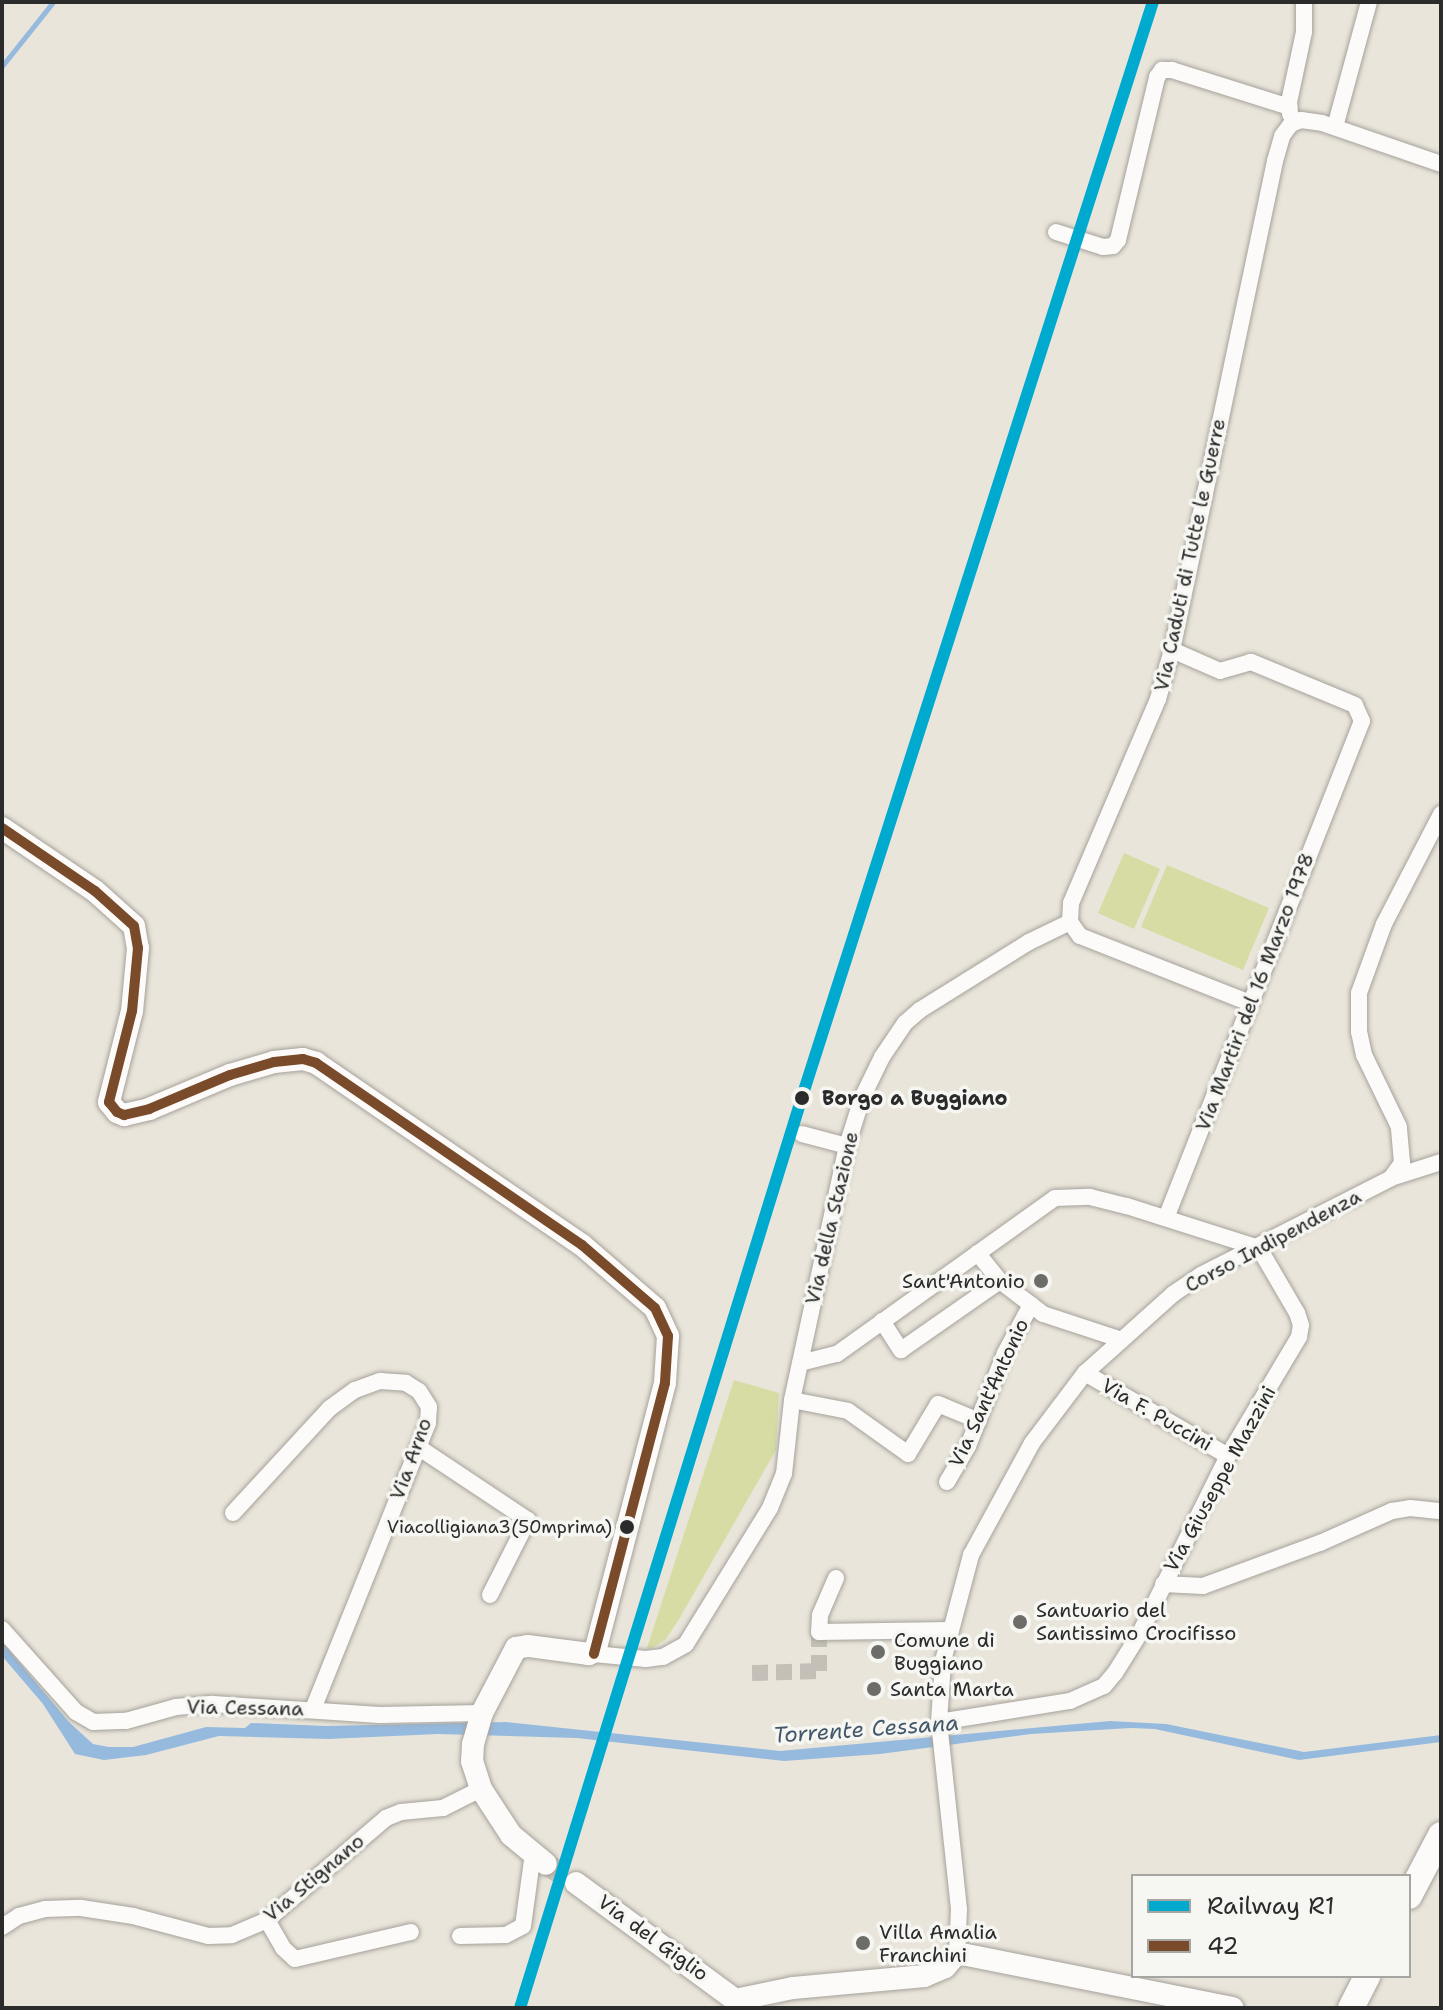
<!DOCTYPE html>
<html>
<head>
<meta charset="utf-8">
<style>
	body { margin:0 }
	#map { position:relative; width:1443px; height:2010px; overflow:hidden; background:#eae5da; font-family:"Shantell Sans",sans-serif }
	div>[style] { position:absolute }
	.green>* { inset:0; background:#d6dca4 }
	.water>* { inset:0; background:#95bade }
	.stream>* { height:5px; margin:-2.5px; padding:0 2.5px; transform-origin:2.5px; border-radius:2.5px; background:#95bade }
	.street-tunnel>* { height:16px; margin-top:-8px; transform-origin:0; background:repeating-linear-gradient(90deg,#c4c0b7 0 16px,transparent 0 24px) }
	.secondary-tunnel>* { height:22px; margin-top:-11px; transform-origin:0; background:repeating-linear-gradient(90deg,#c4c0b7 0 22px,transparent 0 33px) }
	.roads { filter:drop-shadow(0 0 2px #a5a29c) drop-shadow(0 0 2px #a5a29c) }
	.street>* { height:16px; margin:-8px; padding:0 8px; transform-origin:8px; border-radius:8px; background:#fcfbf9 }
	.secondary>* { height:22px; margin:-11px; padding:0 11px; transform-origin:11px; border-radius:11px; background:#fcfbf9 }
	.primary>* { height:26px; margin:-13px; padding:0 13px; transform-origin:13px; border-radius:13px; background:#fcfbf9 }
	.rail>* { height:8px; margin-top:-4px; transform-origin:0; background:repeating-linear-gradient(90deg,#f6f6f2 0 15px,#b4b3b1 0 30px); box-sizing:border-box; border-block:2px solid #b4b3b1 }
	.bus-1>* { height:10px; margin:-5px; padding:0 5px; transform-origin:5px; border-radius:5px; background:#7a4b2a }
	.rail-1>* { height:12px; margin:-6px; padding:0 6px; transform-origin:6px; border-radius:6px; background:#00a9ce }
	.dots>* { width:22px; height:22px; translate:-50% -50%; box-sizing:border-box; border:4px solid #f6f6f2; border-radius:50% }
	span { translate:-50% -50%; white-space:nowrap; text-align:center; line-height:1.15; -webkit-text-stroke:7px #f6f6f2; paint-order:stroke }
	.bus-label { font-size:18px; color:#2b2b2b }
	.right { translate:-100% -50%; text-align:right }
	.street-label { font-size:20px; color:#2b2b2b }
	.stop-label { font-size:20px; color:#2b2b2b; font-weight:700 }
	.left { translate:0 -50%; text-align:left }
	.poi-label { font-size:20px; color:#2b2b2b }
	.water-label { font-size:22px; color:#43576a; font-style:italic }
	.frame { position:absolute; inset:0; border:4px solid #2b2b2b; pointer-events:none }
	.legend { position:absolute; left:1131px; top:1874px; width:280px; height:104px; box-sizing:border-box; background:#f6f6f2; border:2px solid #a5a5a2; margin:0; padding:10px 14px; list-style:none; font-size:24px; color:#2b2b2b }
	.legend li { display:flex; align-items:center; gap:16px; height:40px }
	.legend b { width:40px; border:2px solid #a5a5a2 }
</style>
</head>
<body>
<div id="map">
	<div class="green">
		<i style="clip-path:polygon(1124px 853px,1160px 869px,1134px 929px,1098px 913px)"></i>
		<i style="clip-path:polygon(1167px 865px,1269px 908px,1243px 970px,1141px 927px)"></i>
		<i style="clip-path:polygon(734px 1380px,779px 1393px,776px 1450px,678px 1621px,665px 1640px,650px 1649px,647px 1648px)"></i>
	</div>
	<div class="water">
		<i style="clip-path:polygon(2px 1642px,69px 1722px,93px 1744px,109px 1747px,133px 1747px,206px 1727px,245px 1728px,251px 1723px,326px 1726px,506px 1722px,780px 1751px,1110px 1721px,1166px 1724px,1304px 1752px,1441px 1735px,1441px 1742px,1299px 1760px,1155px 1729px,1131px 1728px,1031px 1734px,880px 1754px,784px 1761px,577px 1738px,438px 1734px,328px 1739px,219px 1736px,146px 1755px,104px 1760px,75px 1754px,43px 1704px,2px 1656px)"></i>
	</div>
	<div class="stream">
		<i style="left:2px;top:66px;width:82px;rotate:-51.4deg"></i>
	</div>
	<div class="street-tunnel">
		<i style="left:752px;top:1673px;width:67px;rotate:-1.7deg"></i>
		<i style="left:819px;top:1671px;width:39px;rotate:-90deg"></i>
	</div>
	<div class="secondary-tunnel">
		<i style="left:546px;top:1864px;width:36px;rotate:32deg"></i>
	</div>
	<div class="roads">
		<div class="street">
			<i style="left:1290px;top:114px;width:12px;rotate:-95deg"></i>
			<i style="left:1289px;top:102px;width:72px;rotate:-77.9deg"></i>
			<i style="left:1304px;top:32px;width:30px;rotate:-90deg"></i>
			<i style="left:1291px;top:124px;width:11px;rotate:-22deg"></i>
			<i style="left:1301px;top:120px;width:21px;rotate:8deg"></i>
			<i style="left:1322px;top:123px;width:126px;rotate:19deg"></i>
			<i style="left:1335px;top:127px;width:130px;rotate:-74.8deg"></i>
			<i style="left:1056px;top:232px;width:49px;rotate:17.7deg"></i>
			<i style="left:1103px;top:247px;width:10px;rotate:-6deg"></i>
			<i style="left:1113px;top:246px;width:8px;rotate:-50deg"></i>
			<i style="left:1118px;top:240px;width:168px;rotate:-76.5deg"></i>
			<i style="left:1157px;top:77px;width:9px;rotate:-54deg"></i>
			<i style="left:1162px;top:70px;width:10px"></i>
			<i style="left:1172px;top:70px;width:123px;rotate:17.5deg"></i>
			<i style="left:1250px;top:1003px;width:183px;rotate:-158.5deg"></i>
			<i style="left:1080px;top:936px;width:17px;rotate:-126deg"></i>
			<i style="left:1070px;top:922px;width:19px;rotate:-87deg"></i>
			<i style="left:1071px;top:903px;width:222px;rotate:-66.9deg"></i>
			<i style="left:1158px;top:699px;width:51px;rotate:-74.1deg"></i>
			<i style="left:1172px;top:650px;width:500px;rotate:-78.1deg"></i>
			<i style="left:1275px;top:161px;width:26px;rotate:-74deg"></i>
			<i style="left:1282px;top:136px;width:15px;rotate:-53deg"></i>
			<i style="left:802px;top:1134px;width:47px;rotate:14.9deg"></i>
			<i style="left:1391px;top:1178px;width:19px;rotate:-54deg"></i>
			<i style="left:1402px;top:1163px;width:36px;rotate:-95deg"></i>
			<i style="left:1399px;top:1127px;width:80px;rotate:-115.9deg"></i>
			<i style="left:1364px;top:1055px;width:24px;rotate:-102deg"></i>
			<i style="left:1359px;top:1032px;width:39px;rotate:-90deg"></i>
			<i style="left:1359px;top:993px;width:73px;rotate:-70.1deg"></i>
			<i style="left:1384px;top:924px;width:124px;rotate:-62.6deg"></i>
			<i style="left:1166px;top:1218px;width:534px;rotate:-68.48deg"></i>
			<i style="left:1362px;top:721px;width:17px;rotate:-114deg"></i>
			<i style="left:1355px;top:705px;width:113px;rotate:-157.5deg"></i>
			<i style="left:1251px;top:662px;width:32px;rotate:164deg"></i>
			<i style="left:1220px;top:671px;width:52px;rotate:-156.4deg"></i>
			<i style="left:1000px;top:1281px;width:54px;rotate:37.5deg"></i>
			<i style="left:1043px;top:1314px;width:80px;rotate:18.2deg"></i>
			<i style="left:882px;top:1321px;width:35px;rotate:57deg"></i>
			<i style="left:901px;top:1350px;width:121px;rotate:-34.9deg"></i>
			<i style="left:1000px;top:1281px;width:36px;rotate:-129deg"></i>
			<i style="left:800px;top:1363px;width:38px;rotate:-14deg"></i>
			<i style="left:837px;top:1354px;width:268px;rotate:-35.6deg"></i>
			<i style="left:1055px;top:1198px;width:35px;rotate:-2deg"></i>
			<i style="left:1090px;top:1197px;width:38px;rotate:14deg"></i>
			<i style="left:1127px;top:1206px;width:139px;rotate:17.7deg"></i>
			<i style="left:1085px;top:1373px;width:165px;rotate:30.1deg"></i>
			<i style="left:792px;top:1400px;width:57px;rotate:11.1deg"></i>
			<i style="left:848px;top:1411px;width:74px;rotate:35.6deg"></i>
			<i style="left:908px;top:1454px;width:58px;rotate:-59deg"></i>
			<i style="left:938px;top:1404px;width:44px;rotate:22.5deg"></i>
			<i style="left:418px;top:1447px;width:132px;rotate:33.6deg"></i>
			<i style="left:528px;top:1520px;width:84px;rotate:116.9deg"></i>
			<i style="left:947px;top:1482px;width:42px;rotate:-59.7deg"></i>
			<i style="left:968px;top:1446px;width:100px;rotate:-68.3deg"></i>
			<i style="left:1005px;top:1353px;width:55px;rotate:-61.6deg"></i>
			<i style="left:233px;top:1513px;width:143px;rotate:-47.3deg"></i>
			<i style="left:330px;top:1408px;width:31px;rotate:-36deg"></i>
			<i style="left:355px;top:1390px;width:27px;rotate:-20deg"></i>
			<i style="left:380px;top:1381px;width:26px;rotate:4deg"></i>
			<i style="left:406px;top:1383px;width:15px;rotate:32deg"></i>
			<i style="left:419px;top:1391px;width:19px;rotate:58deg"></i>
			<i style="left:429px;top:1407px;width:16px;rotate:94deg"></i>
			<i style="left:428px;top:1423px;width:308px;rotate:111.9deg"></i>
			<i style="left:836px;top:1578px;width:40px;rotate:113.4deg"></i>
			<i style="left:820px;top:1615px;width:17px;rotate:93deg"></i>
			<i style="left:819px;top:1632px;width:131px;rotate:-0.9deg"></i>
			<i style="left:1163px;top:1584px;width:40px;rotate:2.9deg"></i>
			<i style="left:1203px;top:1586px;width:125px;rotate:-20.2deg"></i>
			<i style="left:1320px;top:1543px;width:79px;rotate:-24deg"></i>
			<i style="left:1392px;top:1511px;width:18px;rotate:-9deg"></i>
			<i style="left:1410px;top:1508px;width:31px;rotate:6deg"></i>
			<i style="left:2px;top:1629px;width:111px;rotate:48.3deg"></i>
			<i style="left:76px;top:1712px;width:20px;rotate:30deg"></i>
			<i style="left:93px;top:1722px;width:33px;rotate:-2deg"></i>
			<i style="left:126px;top:1721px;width:52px;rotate:-15.6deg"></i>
			<i style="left:176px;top:1707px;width:37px;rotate:-5deg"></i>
			<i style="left:213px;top:1704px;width:167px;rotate:3.8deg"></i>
			<i style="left:380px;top:1715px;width:102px;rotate:-1.1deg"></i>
			<i style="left:594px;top:1654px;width:52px;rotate:5.5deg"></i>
			<i style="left:646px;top:1659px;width:17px;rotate:-7deg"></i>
			<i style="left:663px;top:1657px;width:26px;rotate:-29deg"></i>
			<i style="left:686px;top:1644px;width:160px;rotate:-58.3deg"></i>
			<i style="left:770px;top:1508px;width:37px;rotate:-68deg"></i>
			<i style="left:784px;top:1474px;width:74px;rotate:-83.8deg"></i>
			<i style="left:792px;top:1400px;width:260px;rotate:-77.8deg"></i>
			<i style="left:847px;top:1146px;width:50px;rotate:-72.6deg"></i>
			<i style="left:862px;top:1098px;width:46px;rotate:-64deg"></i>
			<i style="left:882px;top:1057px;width:41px;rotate:-55.9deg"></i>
			<i style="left:905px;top:1023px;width:20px;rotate:-41deg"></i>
			<i style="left:920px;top:1010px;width:128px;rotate:-32deg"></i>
			<i style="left:1029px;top:942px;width:46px;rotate:-26deg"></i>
			<i style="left:939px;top:1722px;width:133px;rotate:-9.1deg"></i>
			<i style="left:1070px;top:1701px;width:37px;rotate:-24deg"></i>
			<i style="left:1104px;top:1686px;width:17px;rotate:-50deg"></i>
			<i style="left:1115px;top:1673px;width:47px;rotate:-58deg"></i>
			<i style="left:1140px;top:1633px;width:198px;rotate:-63.6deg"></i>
			<i style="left:1228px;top:1456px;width:139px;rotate:-59.2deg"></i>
			<i style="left:1299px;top:1337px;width:12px;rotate:-81deg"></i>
			<i style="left:1301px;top:1325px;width:13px;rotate:-108deg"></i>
			<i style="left:1297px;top:1313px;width:75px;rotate:-120.3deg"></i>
			<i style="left:267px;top:1920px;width:32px;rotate:60deg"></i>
			<i style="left:283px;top:1948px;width:16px;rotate:43deg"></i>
			<i style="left:295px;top:1959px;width:119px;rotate:-13.1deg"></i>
			<i style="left:2px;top:1927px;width:20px;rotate:-33deg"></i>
			<i style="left:19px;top:1916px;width:27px;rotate:-15deg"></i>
			<i style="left:45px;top:1909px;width:36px;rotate:-2deg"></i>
			<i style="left:81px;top:1908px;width:53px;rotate:8.7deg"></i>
			<i style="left:133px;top:1916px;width:78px;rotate:14.9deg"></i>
			<i style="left:208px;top:1936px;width:24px;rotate:-2deg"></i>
			<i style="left:232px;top:1935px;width:38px;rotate:-23deg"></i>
			<i style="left:267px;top:1920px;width:157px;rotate:-40.6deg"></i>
			<i style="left:386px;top:1818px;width:16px;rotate:-22deg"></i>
			<i style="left:401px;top:1812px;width:42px;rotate:-5.4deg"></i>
			<i style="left:443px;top:1808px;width:42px;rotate:-26.6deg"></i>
			<i style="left:460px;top:1936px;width:46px;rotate:-1.2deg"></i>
			<i style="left:506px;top:1935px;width:19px;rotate:-28deg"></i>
			<i style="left:523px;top:1926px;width:74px;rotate:-82.2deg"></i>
			<i style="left:957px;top:1953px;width:44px;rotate:-87.4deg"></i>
			<i style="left:959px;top:1909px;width:188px;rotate:-96.1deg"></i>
			<i style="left:939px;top:1722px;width:61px;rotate:-86.2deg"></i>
			<i style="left:943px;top:1661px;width:110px;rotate:-75.2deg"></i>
			<i style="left:971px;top:1555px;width:128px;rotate:-61.4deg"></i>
			<i style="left:1032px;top:1443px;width:88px;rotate:-52.9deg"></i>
			<i style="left:1085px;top:1373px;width:118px;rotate:-41.9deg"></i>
			<i style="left:1173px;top:1294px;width:34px;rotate:-34deg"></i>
			<i style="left:1201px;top:1275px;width:213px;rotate:-27deg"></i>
			<i style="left:1391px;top:1178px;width:52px;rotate:-17.7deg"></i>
		</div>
		<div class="secondary">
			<i style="left:2px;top:828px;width:112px;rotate:34.1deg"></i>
			<i style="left:95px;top:891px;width:52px;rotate:41.9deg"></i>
			<i style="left:134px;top:926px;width:22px;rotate:80deg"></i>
			<i style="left:138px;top:948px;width:63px;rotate:95.4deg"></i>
			<i style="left:132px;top:1011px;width:94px;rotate:104.2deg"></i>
			<i style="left:109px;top:1102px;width:13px;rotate:51deg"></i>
			<i style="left:117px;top:1112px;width:8px;rotate:23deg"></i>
			<i style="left:124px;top:1115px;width:26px;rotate:-13deg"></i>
			<i style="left:149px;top:1109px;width:88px;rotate:-22.8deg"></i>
			<i style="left:230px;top:1075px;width:46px;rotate:-16.5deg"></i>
			<i style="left:274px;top:1062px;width:29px;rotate:-6deg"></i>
			<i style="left:303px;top:1059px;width:14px;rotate:17deg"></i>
			<i style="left:316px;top:1063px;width:322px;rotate:34.4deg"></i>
			<i style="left:582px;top:1245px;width:96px;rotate:40.8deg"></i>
			<i style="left:655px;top:1308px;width:31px;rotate:65deg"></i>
			<i style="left:668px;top:1336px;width:47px;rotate:93.7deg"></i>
			<i style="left:665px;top:1383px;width:277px;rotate:104.6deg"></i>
			<i style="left:595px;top:1651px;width:7px;rotate:153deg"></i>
			<i style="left:589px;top:1654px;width:62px;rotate:-172.5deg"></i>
			<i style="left:528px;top:1646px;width:12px;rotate:171deg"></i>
			<i style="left:516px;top:1648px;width:73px;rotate:117.6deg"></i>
			<i style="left:482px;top:1713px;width:32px;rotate:106deg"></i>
			<i style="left:473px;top:1744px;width:17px;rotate:93deg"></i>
			<i style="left:472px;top:1761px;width:29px;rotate:72deg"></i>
			<i style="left:481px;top:1789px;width:55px;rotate:56.9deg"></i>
			<i style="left:511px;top:1835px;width:45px;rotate:39.6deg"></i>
			<i style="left:576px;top:1883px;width:197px;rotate:36.3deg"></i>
			<i style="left:735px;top:2000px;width:59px;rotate:-11.7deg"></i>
			<i style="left:793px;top:1988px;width:132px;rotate:-5.2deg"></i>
			<i style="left:924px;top:1976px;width:23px;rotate:-23deg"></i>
			<i style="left:945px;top:1967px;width:18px;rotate:-49deg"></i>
			<i style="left:957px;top:1953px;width:281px;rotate:11.3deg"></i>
		</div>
		<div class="primary">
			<i style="left:1409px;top:1896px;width:69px;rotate:-62.3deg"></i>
			<i style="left:1351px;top:2008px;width:36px;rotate:-63deg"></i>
		</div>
	</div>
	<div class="rail">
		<i style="left:520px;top:2008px;width:950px;rotate:-72.8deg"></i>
		<i style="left:801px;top:1100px;width:479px;rotate:-72.1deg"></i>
	</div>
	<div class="bus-1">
		<i style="left:2px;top:828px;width:112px;rotate:34.1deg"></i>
		<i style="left:95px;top:891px;width:52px;rotate:41.9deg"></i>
		<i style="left:134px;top:926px;width:22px;rotate:80deg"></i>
		<i style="left:138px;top:948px;width:63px;rotate:95.4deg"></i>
		<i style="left:132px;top:1011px;width:94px;rotate:104.2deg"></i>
		<i style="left:109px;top:1102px;width:13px;rotate:51deg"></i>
		<i style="left:117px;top:1112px;width:8px;rotate:23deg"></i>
		<i style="left:124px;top:1115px;width:26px;rotate:-13deg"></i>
		<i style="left:149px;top:1109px;width:88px;rotate:-22.8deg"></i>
		<i style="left:230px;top:1075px;width:46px;rotate:-16.5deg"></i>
		<i style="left:274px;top:1062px;width:29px;rotate:-6deg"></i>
		<i style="left:303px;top:1059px;width:14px;rotate:17deg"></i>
		<i style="left:316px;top:1063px;width:322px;rotate:34.4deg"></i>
		<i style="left:582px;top:1245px;width:96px;rotate:40.8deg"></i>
		<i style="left:655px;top:1308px;width:31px;rotate:65deg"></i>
		<i style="left:668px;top:1336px;width:47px;rotate:93.7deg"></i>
		<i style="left:665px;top:1383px;width:280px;rotate:104.7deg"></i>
	</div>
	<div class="rail-1">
		<i style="left:520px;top:2008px;width:950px;rotate:-72.8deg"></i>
		<i style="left:801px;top:1100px;width:1153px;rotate:-72.23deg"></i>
	</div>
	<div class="dots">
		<i style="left:802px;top:1098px;background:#2b2b2b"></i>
		<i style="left:1041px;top:1281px;background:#6e6c68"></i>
		<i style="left:627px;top:1527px;background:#2b2b2b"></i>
		<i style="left:1020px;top:1622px;background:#6e6c68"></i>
		<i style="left:878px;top:1652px;background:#6e6c68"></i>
		<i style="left:874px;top:1689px;background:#6e6c68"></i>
		<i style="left:863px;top:1943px;background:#6e6c68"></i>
	</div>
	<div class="bus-label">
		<span class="right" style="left:612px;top:1527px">Viacolligiana3(50mprima)</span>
	</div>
	<div class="street-label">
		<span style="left:1190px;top:555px;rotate:-78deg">Via Caduti di Tutte le Guerre</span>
		<span style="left:1255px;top:992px;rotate:-69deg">Via Martiri del 16 Marzo 1978</span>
		<span style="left:832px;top:1218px;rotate:-77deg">Via della Stazione</span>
		<span style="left:1273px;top:1241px;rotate:-28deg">Corso Indipendenza</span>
		<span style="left:989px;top:1393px;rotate:-65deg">Via Sant'Antonio</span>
		<span style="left:1157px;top:1415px;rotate:30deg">Via F. Puccini</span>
		<span style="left:411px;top:1459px;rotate:-70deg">Via Arno</span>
		<span style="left:1220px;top:1479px;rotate:-61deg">Via Giuseppe Mazzini</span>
		<span style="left:245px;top:1708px;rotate:1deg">Via Cessana</span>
		<span style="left:314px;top:1878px;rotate:-40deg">Via Stignano</span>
		<span style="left:653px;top:1938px;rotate:36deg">Via del Giglio</span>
	</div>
	<div class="stop-label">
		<span class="left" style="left:822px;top:1098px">Borgo a Buggiano</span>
	</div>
	<div class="poi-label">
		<span class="right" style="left:1025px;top:1281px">Sant'Antonio</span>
		<span class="left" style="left:1036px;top:1622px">Santuario del<br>Santissimo Crocifisso</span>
		<span class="left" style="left:894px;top:1652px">Comune di<br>Buggiano</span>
		<span class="left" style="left:890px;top:1689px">Santa Marta</span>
		<span class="left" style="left:879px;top:1944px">Villa Amalia<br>Franchini</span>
	</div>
	<div class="water-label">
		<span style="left:866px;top:1729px;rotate:-4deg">Torrente Cessana</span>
	</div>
	<div class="frame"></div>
	<ul class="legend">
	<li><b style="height:10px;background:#00a9ce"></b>Railway R1</li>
	<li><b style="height:10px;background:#7a4b2a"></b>42</li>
	</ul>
</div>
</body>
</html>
